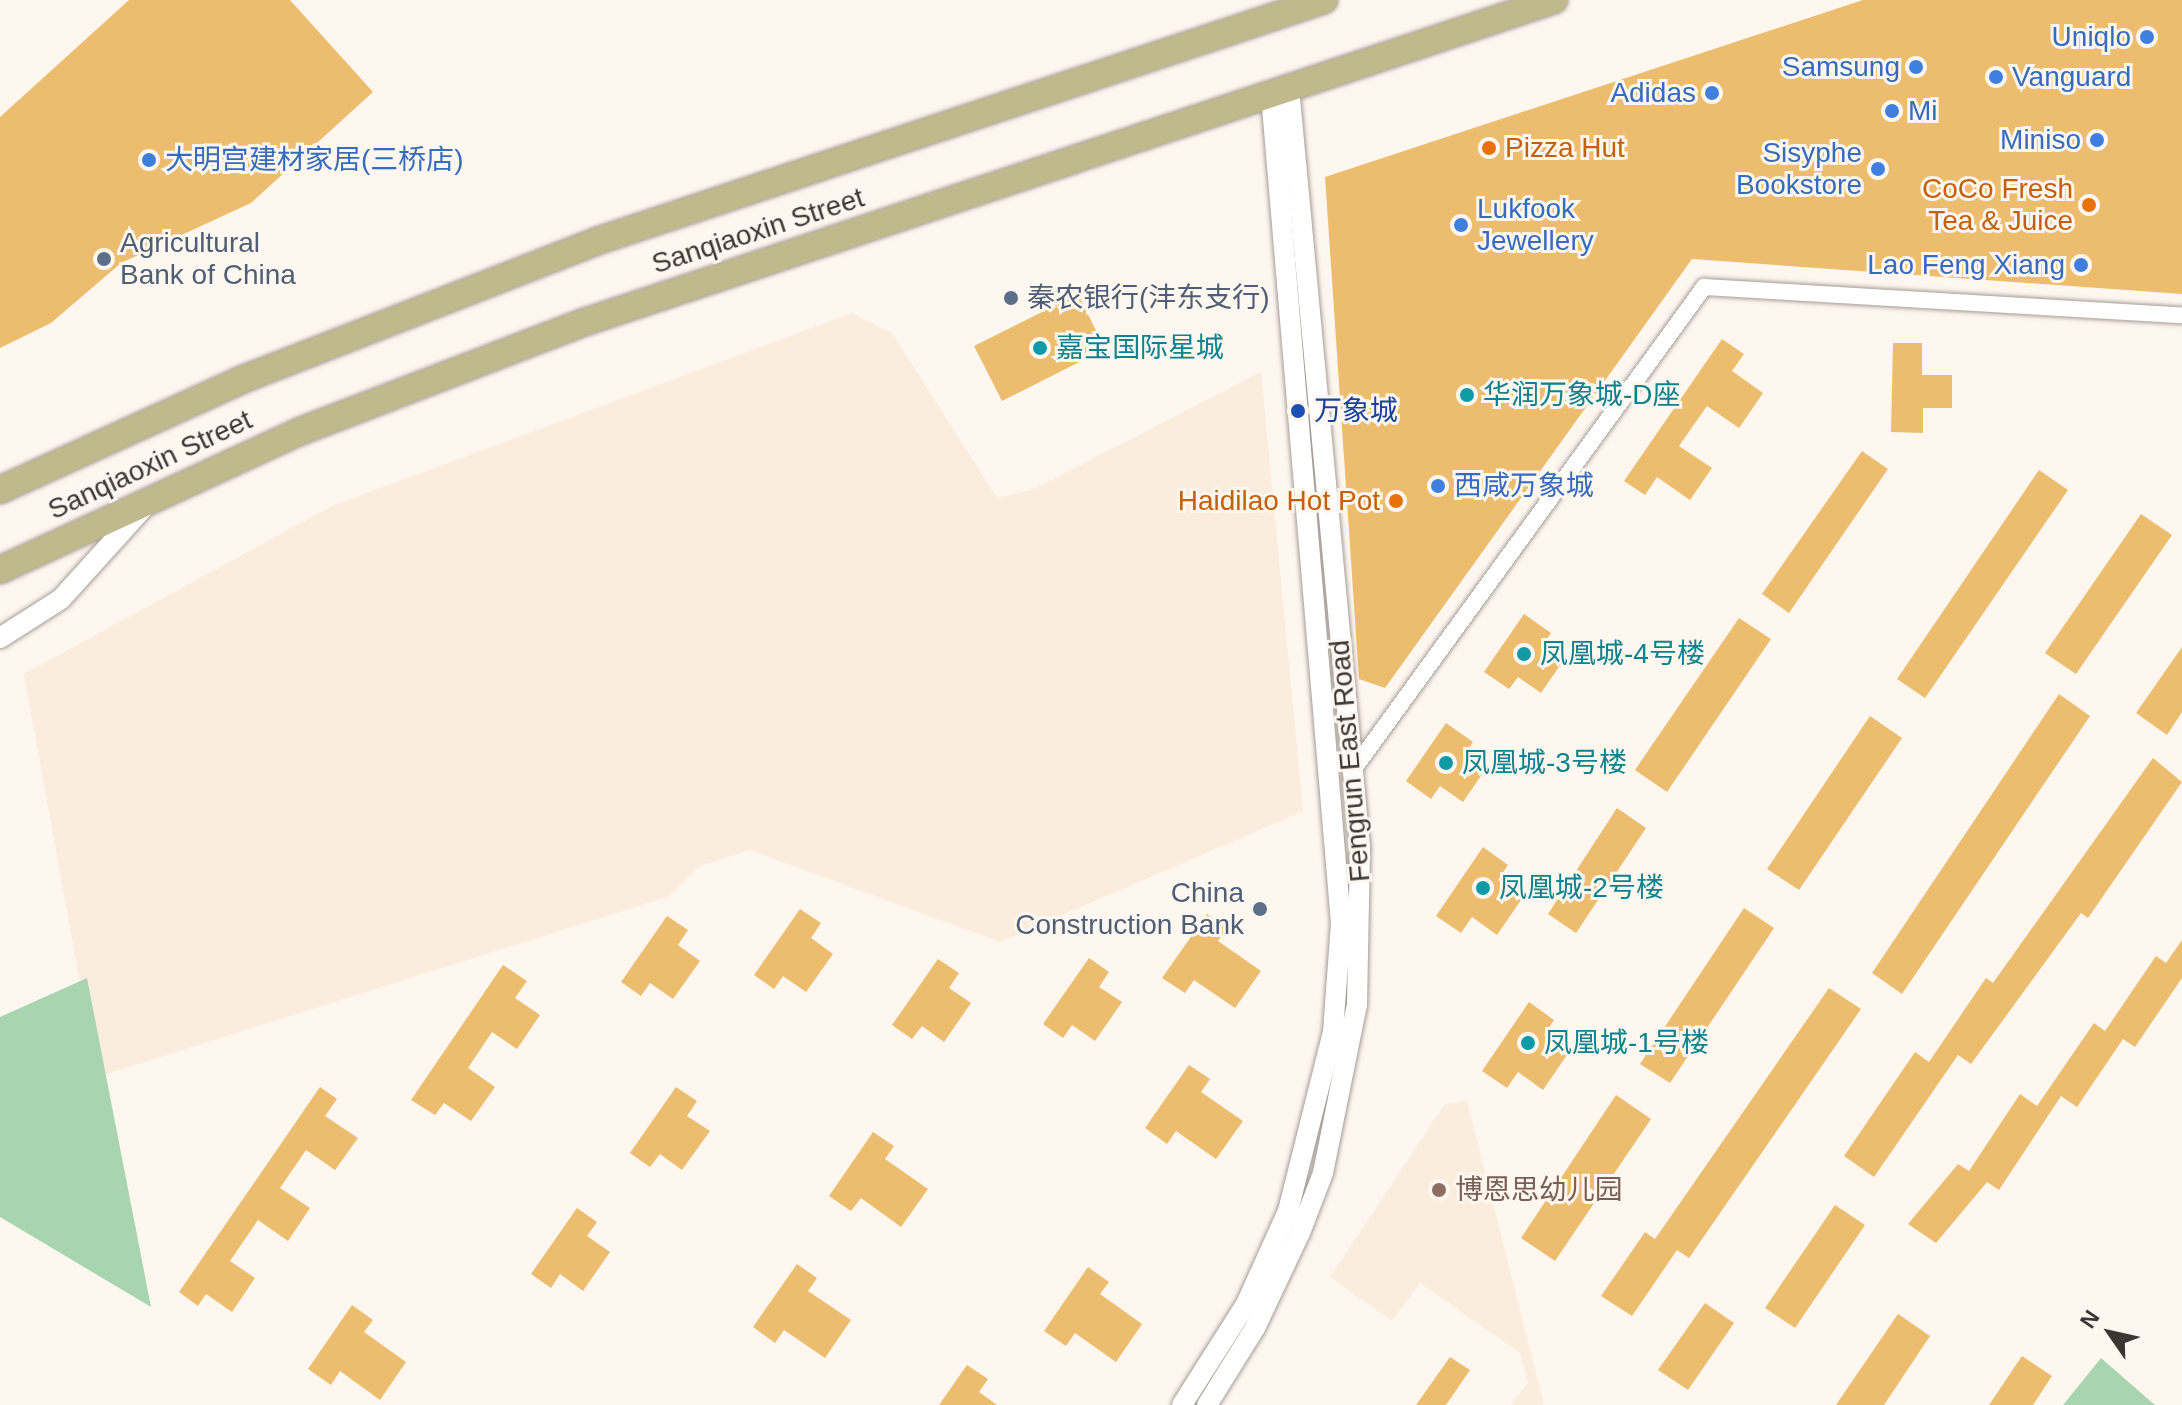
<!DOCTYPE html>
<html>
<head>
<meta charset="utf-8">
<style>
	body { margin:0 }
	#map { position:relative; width:2182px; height:1405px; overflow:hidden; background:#fef7f0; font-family:Helvetica,"Noto Sans SC",sans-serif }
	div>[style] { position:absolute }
	.built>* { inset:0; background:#fbedde }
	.green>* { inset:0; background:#a8d5af }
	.building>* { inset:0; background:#ecbd6f }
	.roads { filter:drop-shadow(0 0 2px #a59d95) drop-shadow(0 0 2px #a59d95) }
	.minor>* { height:16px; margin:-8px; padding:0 8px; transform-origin:8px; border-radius:8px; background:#fff }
	.tertiary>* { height:20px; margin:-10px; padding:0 10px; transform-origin:10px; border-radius:10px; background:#fff }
	.primary>* { height:26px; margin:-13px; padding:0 13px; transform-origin:13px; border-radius:13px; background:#c0b98b }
	.dots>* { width:22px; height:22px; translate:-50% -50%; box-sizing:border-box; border:4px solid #fef7f0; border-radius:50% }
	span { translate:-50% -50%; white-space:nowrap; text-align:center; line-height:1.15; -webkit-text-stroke:6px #fef7f0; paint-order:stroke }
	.shop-label { font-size:28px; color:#366cbe }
	.right { translate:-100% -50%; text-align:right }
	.left { translate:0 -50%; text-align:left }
	.food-label { font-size:28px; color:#c56008 }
	.street-label { font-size:28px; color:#3a3733 }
	.service-label { font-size:28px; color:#4e5e75 }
	.culture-label { font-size:28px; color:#0d838f }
	.transit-label { font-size:28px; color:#164399 }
	.education-label { font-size:28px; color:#785e54 }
	.north { position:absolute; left:2070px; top:1293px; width:80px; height:80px; -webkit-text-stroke:6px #fef7f0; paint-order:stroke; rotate:304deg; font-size:22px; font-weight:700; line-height:32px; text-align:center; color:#3a3733 }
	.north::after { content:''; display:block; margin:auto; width:28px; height:36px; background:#3a3733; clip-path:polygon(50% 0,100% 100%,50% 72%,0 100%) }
</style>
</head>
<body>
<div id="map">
	<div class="built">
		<i style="clip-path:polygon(852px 313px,892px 333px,997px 498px,1034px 489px,1261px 372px,1303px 811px,1000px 942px,750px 850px,700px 866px,670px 896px,97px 1077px,24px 674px,332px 506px)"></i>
		<i style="clip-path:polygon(1467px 1101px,1544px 1405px,1511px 1405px,1528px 1382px,1520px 1353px,1420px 1283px,1392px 1321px,1330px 1277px,1445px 1104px)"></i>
	</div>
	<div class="green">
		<i style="clip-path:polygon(87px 978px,151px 1307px,0 1217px,0 1017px)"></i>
		<i style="clip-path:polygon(2101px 1358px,2155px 1405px,2063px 1405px)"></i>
	</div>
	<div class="building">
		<i style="clip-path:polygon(129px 0,290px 0,373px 92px,251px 203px,121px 263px,51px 323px,0 348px,0 117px)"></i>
		<i style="clip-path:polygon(1863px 0,2182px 0,2182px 294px,1692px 259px,1385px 688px,1359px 679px,1325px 177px)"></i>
		<i style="clip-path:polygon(1078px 294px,1105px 349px,1002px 401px,974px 346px)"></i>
		<i style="clip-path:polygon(1722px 339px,1744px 354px,1732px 371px,1763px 393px,1739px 428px,1707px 406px,1679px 446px,1712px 468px,1690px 500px,1657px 477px,1645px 495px,1624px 481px)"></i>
		<i style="clip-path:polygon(1893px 343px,1922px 343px,1922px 375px,1952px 375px,1952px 408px,1923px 408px,1923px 433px,1891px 432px)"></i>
		<i style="clip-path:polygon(1862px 451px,1888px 469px,1789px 613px,1762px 594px)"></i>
		<i style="clip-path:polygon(2039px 470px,2068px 490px,1925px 698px,1897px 679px)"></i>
		<i style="clip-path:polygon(2141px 514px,2172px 535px,2076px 674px,2045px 653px)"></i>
		<i style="clip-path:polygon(1524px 614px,1551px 633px,1542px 646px,1563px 661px,1541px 693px,1518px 677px,1509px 689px,1484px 672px)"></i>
		<i style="clip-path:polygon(1739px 618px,1771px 639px,1667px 792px,1635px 770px)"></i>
		<i style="clip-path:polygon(2182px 647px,2182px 712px,2167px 735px,2136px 713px)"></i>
		<i style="clip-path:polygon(2059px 694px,2090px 716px,1902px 994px,1872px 973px)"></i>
		<i style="clip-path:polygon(1870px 716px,1902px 738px,1799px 890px,1767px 869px)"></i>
		<i style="clip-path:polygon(1446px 723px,1473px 742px,1464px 755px,1485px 770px,1463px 802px,1440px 786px,1431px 799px,1406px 781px)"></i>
		<i style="clip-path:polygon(2153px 758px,2182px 782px,2088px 918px,2081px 913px,1971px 1064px,1958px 1055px,1874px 1177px,1844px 1156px,1915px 1052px,1929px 1062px,1986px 978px,1993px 983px)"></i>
		<i style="clip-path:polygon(1617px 808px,1646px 828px,1576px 933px,1548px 914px)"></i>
		<i style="clip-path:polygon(1483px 847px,1508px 865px,1498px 880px,1523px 897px,1497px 935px,1472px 917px,1461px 933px,1436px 916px)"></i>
		<i style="clip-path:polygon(1744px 908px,1774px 928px,1670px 1083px,1640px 1064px)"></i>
		<i style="clip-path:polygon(800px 909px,821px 923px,811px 938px,833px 954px,806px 992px,783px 976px,774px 989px,754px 975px)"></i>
		<i style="clip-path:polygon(1207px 914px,1227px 928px,1218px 941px,1261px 971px,1235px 1008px,1194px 980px,1185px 993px,1162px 978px)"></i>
		<i style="clip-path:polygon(667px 916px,688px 930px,678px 945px,700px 961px,673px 999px,650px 983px,641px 996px,621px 982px)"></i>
		<i style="clip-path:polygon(2182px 940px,2182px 978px,2135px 1047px,2123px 1039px,2077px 1107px,2061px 1096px,1999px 1190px,1987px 1182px,1936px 1243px,1908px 1224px,1958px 1164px,1969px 1171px,2020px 1094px,2037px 1106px,2094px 1023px,2105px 1031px,2156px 956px,2166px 963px)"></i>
		<i style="clip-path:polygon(1089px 958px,1109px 972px,1099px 987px,1122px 1002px,1095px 1041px,1072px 1025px,1063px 1038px,1043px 1024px)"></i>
		<i style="clip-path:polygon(938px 959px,959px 973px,949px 988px,971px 1003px,944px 1042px,922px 1026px,912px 1039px,892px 1025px)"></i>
		<i style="clip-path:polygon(503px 965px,527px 981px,515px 998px,540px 1015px,517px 1049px,492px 1032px,468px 1068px,495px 1087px,471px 1121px,444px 1103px,435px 1115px,411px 1100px)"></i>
		<i style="clip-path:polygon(1829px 988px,1861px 1009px,1689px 1258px,1677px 1250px,1632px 1316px,1601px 1296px,1645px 1232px,1655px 1239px)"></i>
		<i style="clip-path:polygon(1529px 1002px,1554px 1020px,1544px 1035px,1569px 1052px,1543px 1090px,1518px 1072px,1507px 1088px,1482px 1071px)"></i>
		<i style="clip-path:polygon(1189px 1065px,1210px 1079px,1201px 1092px,1243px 1121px,1216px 1159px,1176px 1131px,1167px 1144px,1145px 1128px)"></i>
		<i style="clip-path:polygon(320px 1087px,337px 1099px,325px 1116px,358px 1138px,335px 1170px,306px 1150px,280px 1188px,310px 1208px,288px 1241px,258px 1220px,230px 1261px,255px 1278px,232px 1312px,206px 1294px,198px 1306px,179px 1292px)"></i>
		<i style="clip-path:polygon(676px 1087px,697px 1101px,687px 1116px,710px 1131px,682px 1170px,660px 1154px,650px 1167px,630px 1153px)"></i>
		<i style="clip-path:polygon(1616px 1095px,1651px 1119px,1555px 1261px,1521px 1238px)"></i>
		<i style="clip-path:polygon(873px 1132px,894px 1146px,885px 1159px,928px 1189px,901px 1227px,861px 1198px,851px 1211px,829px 1196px)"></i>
		<i style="clip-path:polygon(1835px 1205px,1865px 1225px,1795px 1328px,1765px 1308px)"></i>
		<i style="clip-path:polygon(577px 1208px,597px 1222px,587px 1236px,610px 1252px,583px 1291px,560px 1274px,551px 1288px,531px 1274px)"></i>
		<i style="clip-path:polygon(797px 1264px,817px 1278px,808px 1291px,851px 1320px,825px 1358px,784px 1330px,775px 1343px,753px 1327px)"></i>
		<i style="clip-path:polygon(1088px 1267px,1109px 1282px,1100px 1294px,1142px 1324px,1116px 1362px,1075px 1333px,1066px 1346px,1044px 1331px)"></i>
		<i style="clip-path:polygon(1705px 1303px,1734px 1323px,1688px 1390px,1658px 1370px)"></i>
		<i style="clip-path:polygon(352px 1305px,373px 1320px,364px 1332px,406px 1362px,380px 1400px,340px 1371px,331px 1385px,308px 1369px)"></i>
		<i style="clip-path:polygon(1898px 1314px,1930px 1336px,1884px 1405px,1836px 1405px)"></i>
		<i style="clip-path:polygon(2022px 1356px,2052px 1376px,2033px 1405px,1989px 1405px)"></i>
		<i style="clip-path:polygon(1450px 1357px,1470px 1370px,1446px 1405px,1416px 1405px)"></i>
		<i style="clip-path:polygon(967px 1365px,988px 1379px,979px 1392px,997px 1405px,939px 1405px)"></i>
	</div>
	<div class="roads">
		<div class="minor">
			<i style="left:1353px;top:770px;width:597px;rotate:-53.99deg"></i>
			<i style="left:1704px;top:287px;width:479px;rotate:3.4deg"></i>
		</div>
		<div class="tertiary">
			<i style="left:0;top:638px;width:72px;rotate:-32.6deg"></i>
			<i style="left:61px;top:599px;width:124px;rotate:-47.9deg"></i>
			<i style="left:1182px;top:1405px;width:120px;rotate:-57.6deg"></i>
			<i style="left:1246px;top:1304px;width:102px;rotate:-65.7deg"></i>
			<i style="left:1288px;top:1211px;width:185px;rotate:-75.9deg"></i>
			<i style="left:1333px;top:1032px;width:109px;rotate:-85.8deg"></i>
			<i style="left:1341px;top:923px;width:832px;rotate:-94.83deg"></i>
			<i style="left:1207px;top:1405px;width:91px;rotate:-58.1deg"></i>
			<i style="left:1255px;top:1328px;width:105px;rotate:-64.7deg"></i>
			<i style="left:1300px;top:1233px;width:64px;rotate:-69deg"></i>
			<i style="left:1323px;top:1173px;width:171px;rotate:-78.6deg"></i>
			<i style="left:1357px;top:1005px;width:158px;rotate:-88.9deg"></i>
			<i style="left:1360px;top:847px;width:762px;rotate:-95.34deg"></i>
		</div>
		<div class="primary">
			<i style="left:0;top:490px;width:265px;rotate:-24.5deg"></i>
			<i style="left:241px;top:380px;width:382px;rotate:-21.3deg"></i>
			<i style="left:597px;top:241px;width:766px;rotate:-18.34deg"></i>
			<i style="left:0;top:570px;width:332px;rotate:-24.8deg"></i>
			<i style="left:301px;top:431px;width:307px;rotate:-21deg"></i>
			<i style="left:588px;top:321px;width:1018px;rotate:-18.38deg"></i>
		</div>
	</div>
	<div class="dots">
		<i style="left:2147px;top:37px;background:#3f7fe0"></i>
		<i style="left:1916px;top:67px;background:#3f7fe0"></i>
		<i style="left:1996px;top:77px;background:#3f7fe0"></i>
		<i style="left:1712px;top:93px;background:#3f7fe0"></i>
		<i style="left:1892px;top:111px;background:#3f7fe0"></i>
		<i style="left:2097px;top:140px;background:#3f7fe0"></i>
		<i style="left:1489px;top:148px;background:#e8710a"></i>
		<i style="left:149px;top:160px;background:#3f7fe0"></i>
		<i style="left:1878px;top:169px;background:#3f7fe0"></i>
		<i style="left:2089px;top:205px;background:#e8710a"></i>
		<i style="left:1461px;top:225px;background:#3f7fe0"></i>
		<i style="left:104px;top:259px;background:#5c6f8a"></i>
		<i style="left:2081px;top:265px;background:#3f7fe0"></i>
		<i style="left:1011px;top:298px;background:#5c6f8a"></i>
		<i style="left:1040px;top:348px;background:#0f9aa8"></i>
		<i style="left:1467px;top:395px;background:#0f9aa8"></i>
		<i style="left:1298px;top:411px;background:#1a4fb4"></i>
		<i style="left:1438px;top:486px;background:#3f7fe0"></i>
		<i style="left:1396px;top:501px;background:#e8710a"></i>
		<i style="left:1524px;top:654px;background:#0f9aa8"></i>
		<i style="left:1446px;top:763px;background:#0f9aa8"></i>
		<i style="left:1483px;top:888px;background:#0f9aa8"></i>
		<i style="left:1260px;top:909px;background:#5c6f8a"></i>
		<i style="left:1528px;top:1043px;background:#0f9aa8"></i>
		<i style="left:1439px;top:1190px;background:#8d6e63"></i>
	</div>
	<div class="shop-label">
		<span class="right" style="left:2131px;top:37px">Uniqlo</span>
		<span class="right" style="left:1900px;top:67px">Samsung</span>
		<span class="left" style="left:2012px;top:77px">Vanguard</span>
		<span class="right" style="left:1696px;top:93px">Adidas</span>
		<span class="left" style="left:1908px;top:111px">Mi</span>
		<span class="right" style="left:2081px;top:140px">Miniso</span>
		<span class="right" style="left:1862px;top:169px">Sisyphe<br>Bookstore</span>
		<span class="left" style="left:165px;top:160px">大明宫建材家居(三桥店)</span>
		<span class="left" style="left:1477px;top:225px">Lukfook<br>Jewellery</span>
		<span class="right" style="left:2065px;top:265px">Lao Feng Xiang</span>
		<span class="left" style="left:1454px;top:486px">西咸万象城</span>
	</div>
	<div class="food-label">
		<span class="left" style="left:1505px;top:148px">Pizza Hut</span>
		<span class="right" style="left:2073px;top:205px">CoCo Fresh<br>Tea &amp; Juice</span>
		<span class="right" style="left:1380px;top:501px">Haidilao Hot Pot</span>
	</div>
	<div class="street-label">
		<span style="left:758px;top:231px;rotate:-18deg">Sanqiaoxin Street</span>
		<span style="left:150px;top:465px;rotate:-25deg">Sanqiaoxin Street</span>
		<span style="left:1350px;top:761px;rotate:-95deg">Fengrun East Road</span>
	</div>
	<div class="service-label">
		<span class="left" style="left:120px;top:259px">Agricultural<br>Bank of China</span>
		<span class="left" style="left:1027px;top:298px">秦农银行(沣东支行)</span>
		<span class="right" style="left:1244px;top:909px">China<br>Construction Bank</span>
	</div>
	<div class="culture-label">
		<span class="left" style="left:1056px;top:348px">嘉宝国际星城</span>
		<span class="left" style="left:1483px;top:395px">华润万象城-D座</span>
		<span class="left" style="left:1540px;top:654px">凤凰城-4号楼</span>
		<span class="left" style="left:1462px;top:763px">凤凰城-3号楼</span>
		<span class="left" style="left:1499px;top:888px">凤凰城-2号楼</span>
		<span class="left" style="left:1544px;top:1043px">凤凰城-1号楼</span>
	</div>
	<div class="transit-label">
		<span class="left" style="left:1314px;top:411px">万象城</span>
	</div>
	<div class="education-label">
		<span class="left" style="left:1455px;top:1190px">博恩思幼儿园</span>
	</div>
	<div class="north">N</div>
</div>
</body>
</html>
